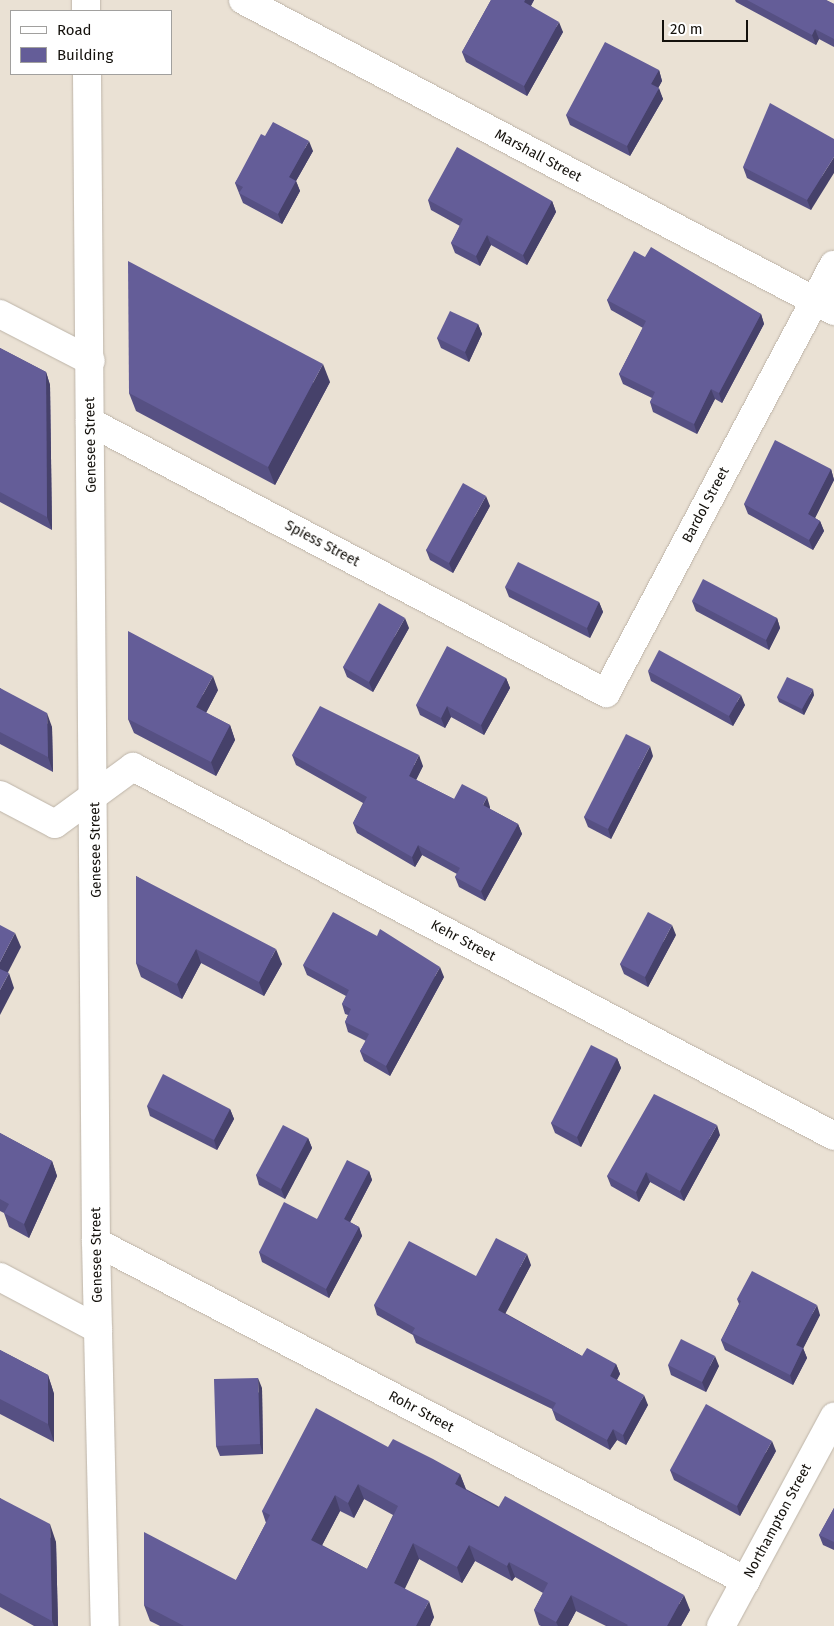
<!DOCTYPE html>
<html>
<head>
<meta charset="utf-8">
<style>
	body { margin:0 }
	#map { position:relative; width:834px; height:1626px; overflow:hidden; background:#eae1d4; font-family:"Fira Sans",sans-serif }
	div>[style] { position:absolute }
	.roads { filter:drop-shadow(0 0 1px #bdb4a8) drop-shadow(0 0 1px #bdb4a8) }
	.minor>* { height:28px; margin:-14px; padding:0 14px; transform-origin:14px; border-radius:14px; background:#fff }
	.secondary>* { height:28px; margin:-14px; padding:0 14px; transform-origin:14px; border-radius:14px; background:#fff }
	.wall>* { inset:0; background:#565083 }
	.shaded-wall>* { inset:0; background:#46416a }
	.building>* { inset:0; background:#645d98 }
	span { translate:-50% -50%; white-space:nowrap; text-align:center; line-height:1.15; -webkit-text-stroke:4px #fff; paint-order:stroke }
	.street-label { font-size:14px; color:#14110c }
	.legend { position:absolute; left:10px; top:10px; width:162px; height:65px; box-sizing:border-box; background:#fff; border:1px solid #a1a09e; margin:0; padding:6px 9px; list-style:none; font-size:15px; color:#14110c }
	.legend li { display:flex; align-items:center; gap:10px; height:25px }
	.legend b { width:25px; border:1px solid #a1a09e }
	.scale { position:absolute; left:662px; top:20px; width:86px; height:22px; box-sizing:border-box; border:2px solid #14110c; border-top:0; padding-left:6px; font-size:15px; line-height:18px; white-space:nowrap; color:#14110c; -webkit-text-stroke:4px #fff; paint-order:stroke }
</style>
</head>
<body>
<div id="map">
	<div class="roads">
		<div class="minor">
			<i style="left:243px;top:0;width:668px;rotate:27.75deg"></i>
			<i style="left:0;top:314px;width:102px;rotate:27.3deg"></i>
			<i style="left:90px;top:422px;width:583px;rotate:27.71deg"></i>
			<i style="left:606px;top:693px;width:485px;rotate:-62deg"></i>
			<i style="left:0;top:795px;width:62px;rotate:27.8deg"></i>
			<i style="left:55px;top:824px;width:97px;rotate:-36.2deg"></i>
			<i style="left:133px;top:767px;width:792px;rotate:27.76deg"></i>
			<i style="left:96px;top:1242px;width:733px;rotate:27.54deg"></i>
			<i style="left:0;top:1277px;width:111px;rotate:28deg"></i>
			<i style="left:721px;top:1626px;width:238px;rotate:-61.6deg"></i>
		</div>
		<div class="secondary">
			<i style="left:86px;top:0;width:11px;rotate:90deg"></i>
			<i style="left:87px;top:74px;width:1168px;rotate:89.56deg"></i>
			<i style="left:96px;top:1242px;width:384px;rotate:88.7deg"></i>
		</div>
	</div>
	<div class="wall">
		<i style="clip-path:polygon(491px 0,534px 0,531px 6px,563px 32px,527px 96px,466px 62px,462px 52px)"></i>
		<i style="clip-path:polygon(735px 0,826px 0,834px 4px,834px 47px,819px 39px,816px 45px,736px 2px)"></i>
		<i style="clip-path:polygon(659px 70px,662px 81px,658px 88px,663px 99px,630px 156px,570px 125px,566px 115px)"></i>
		<i style="clip-path:polygon(265px 136px,313px 151px,296px 181px,300px 191px,282px 224px,243px 203px,235px 183px)"></i>
		<i style="clip-path:polygon(834px 139px,811px 210px,747px 178px,743px 167px)"></i>
		<i style="clip-path:polygon(428px 200px,552px 201px,556px 212px,527px 265px,491px 245px,480px 266px,455px 253px,451px 243px,460px 226px,431px 210px)"></i>
		<i style="clip-path:polygon(645px 257px,761px 314px,764px 324px,722px 403px,715px 399px,697px 434px,653px 412px,650px 402px,652px 398px,623px 384px,619px 374px,643px 328px,611px 310px,607px 300px)"></i>
		<i style="clip-path:polygon(478px 324px,482px 334px,469px 362px,441px 348px,437px 338px)"></i>
		<i style="clip-path:polygon(0 348px,46px 372px,50px 385px,52px 530px,0 502px)"></i>
		<i style="clip-path:polygon(330px 382px,275px 485px,136px 411px,129px 393px)"></i>
		<i style="clip-path:polygon(831px 469px,834px 480px,815px 518px,820px 521px,824px 531px,813px 550px,748px 514px,744px 504px)"></i>
		<i style="clip-path:polygon(490px 506px,453px 573px,430px 560px,426px 550px)"></i>
		<i style="clip-path:polygon(505px 587px,599px 602px,603px 612px,590px 638px,509px 597px)"></i>
		<i style="clip-path:polygon(692px 601px,777px 618px,780px 628px,769px 650px,696px 611px)"></i>
		<i style="clip-path:polygon(409px 628px,373px 692px,347px 677px,343px 667px)"></i>
		<i style="clip-path:polygon(648px 671px,745px 705px,733px 726px,651px 681px)"></i>
		<i style="clip-path:polygon(506px 678px,510px 688px,484px 735px,451px 717px,445px 728px,420px 715px,416px 705px)"></i>
		<i style="clip-path:polygon(0 688px,52px 727px,53px 772px,0 744px)"></i>
		<i style="clip-path:polygon(218px 690px,206px 713px,230px 725px,235px 740px,216px 776px,134px 733px,128px 719px)"></i>
		<i style="clip-path:polygon(814px 695px,804px 715px,779px 702px,777px 697px)"></i>
		<i style="clip-path:polygon(292px 755px,423px 766px,416px 780px,454px 799px,490px 807px,490px 809px,518px 824px,522px 834px,485px 901px,459px 887px,455px 877px,457px 874px,422px 855px,415px 867px,357px 833px,353px 823px,363px 803px,296px 765px)"></i>
		<i style="clip-path:polygon(653px 756px,611px 839px,588px 827px,584px 817px)"></i>
		<i style="clip-path:polygon(136px 876px,282px 964px,264px 996px,201px 963px,182px 999px,141px 977px,136px 963px)"></i>
		<i style="clip-path:polygon(676px 935px,648px 987px,624px 974px,620px 964px)"></i>
		<i style="clip-path:polygon(303px 965px,444px 977px,390px 1076px,364px 1061px,360px 1051px,366px 1041px,348px 1032px,345px 1022px,348px 1015px,345px 1014px,342px 1004px,346px 996px,307px 975px)"></i>
		<i style="clip-path:polygon(617px 1058px,621px 1068px,581px 1147px,555px 1133px,551px 1123px)"></i>
		<i style="clip-path:polygon(147px 1106px,230px 1109px,234px 1119px,217px 1150px,150px 1116px)"></i>
		<i style="clip-path:polygon(0 1133px,52px 1161px,57px 1176px,29px 1238px,9px 1227px,4px 1213px,0 1211px)"></i>
		<i style="clip-path:polygon(720px 1135px,684px 1201px,650px 1182px,639px 1202px,611px 1186px,607px 1176px)"></i>
		<i style="clip-path:polygon(308px 1138px,312px 1148px,285px 1199px,259px 1185px,256px 1175px)"></i>
		<i style="clip-path:polygon(369px 1171px,372px 1180px,350px 1222px,359px 1227px,362px 1236px,329px 1298px,262px 1262px,259px 1252px,317px 1219px)"></i>
		<i style="clip-path:polygon(531px 1265px,505px 1313px,582px 1356px,616px 1364px,620px 1374px,617px 1380px,648px 1405px,626px 1445px,617px 1440px,610px 1450px,556px 1420px,552px 1409px,416px 1343px,413px 1335px,377px 1315px,374px 1305px,476px 1276px)"></i>
		<i style="clip-path:polygon(737px 1299px,820px 1315px,803px 1348px,807px 1358px,793px 1385px,725px 1350px,721px 1340px,739px 1304px)"></i>
		<i style="clip-path:polygon(0 1350px,48px 1375px,54px 1394px,54px 1442px,0 1414px)"></i>
		<i style="clip-path:polygon(668px 1365px,719px 1366px,706px 1392px,671px 1375px)"></i>
		<i style="clip-path:polygon(262px 1388px,263px 1454px,220px 1456px,216px 1446px)"></i>
		<i style="clip-path:polygon(evenodd,388px 1447px,460px 1474px,466px 1489px,690px 1610px,681px 1626px,606px 1626px,576px 1611px,568px 1626px,541px 1626px,539px 1625px,534px 1610px,543px 1593px,515px 1577px,512px 1581px,475px 1561px,462px 1583px,419px 1559px,404px 1589px,434px 1617px,430px 1626px,160px 1626px,150px 1621px,144px 1605px,236px 1580px,266px 1523px,262px 1511px,388px 1447px,364px 1499px,393px 1515px,367px 1569px,322px 1545px,340px 1511px,354px 1518px,364px 1499px)"></i>
		<i style="clip-path:polygon(776px 1451px,740px 1516px,674px 1480px,670px 1470px)"></i>
		<i style="clip-path:polygon(0 1498px,56px 1542px,58px 1626px,34px 1626px,0 1607px)"></i>
		<i style="clip-path:polygon(834px 1508px,834px 1550px,823px 1545px,819px 1535px)"></i>
	</div>
	<div class="shaded-wall">
		<i style="clip-path:polygon(525px 0,534px 0,527px 12px,524px 2px)"></i>
		<i style="clip-path:polygon(559px 22px,563px 32px,527px 96px,524px 86px)"></i>
		<i style="clip-path:polygon(815px 29px,819px 39px,816px 45px,812px 35px)"></i>
		<i style="clip-path:polygon(659px 70px,662px 81px,655px 94px,651px 84px)"></i>
		<i style="clip-path:polygon(659px 88px,663px 99px,630px 156px,627px 146px)"></i>
		<i style="clip-path:polygon(309px 141px,313px 151px,296px 181px,300px 191px,282px 224px,278px 214px,289px 177px)"></i>
		<i style="clip-path:polygon(834px 157px,834px 173px,811px 210px,807px 200px)"></i>
		<i style="clip-path:polygon(552px 201px,556px 212px,527px 265px,523px 255px)"></i>
		<i style="clip-path:polygon(487px 235px,491px 245px,480px 266px,476px 256px)"></i>
		<i style="clip-path:polygon(761px 314px,764px 324px,722px 403px,719px 393px)"></i>
		<i style="clip-path:polygon(478px 324px,482px 334px,469px 362px,465px 352px)"></i>
		<i style="clip-path:polygon(323px 364px,330px 382px,275px 485px,268px 467px)"></i>
		<i style="clip-path:polygon(46px 372px,50px 385px,52px 530px,47px 517px)"></i>
		<i style="clip-path:polygon(711px 389px,715px 399px,697px 434px,694px 424px)"></i>
		<i style="clip-path:polygon(831px 469px,834px 480px,812px 524px,808px 514px)"></i>
		<i style="clip-path:polygon(486px 496px,490px 506px,453px 573px,449px 563px)"></i>
		<i style="clip-path:polygon(820px 521px,824px 531px,813px 550px,809px 540px)"></i>
		<i style="clip-path:polygon(599px 602px,603px 612px,590px 638px,587px 628px)"></i>
		<i style="clip-path:polygon(405px 618px,409px 628px,373px 692px,369px 682px)"></i>
		<i style="clip-path:polygon(777px 618px,780px 628px,769px 650px,766px 640px)"></i>
		<i style="clip-path:polygon(213px 676px,218px 690px,201px 722px,196px 707px)"></i>
		<i style="clip-path:polygon(506px 678px,510px 688px,484px 735px,481px 725px)"></i>
		<i style="clip-path:polygon(813px 689px,814px 695px,804px 715px,802px 709px)"></i>
		<i style="clip-path:polygon(741px 695px,745px 705px,733px 726px,729px 716px)"></i>
		<i style="clip-path:polygon(447px 706px,451px 717px,445px 728px,441px 718px)"></i>
		<i style="clip-path:polygon(47px 713px,52px 727px,53px 772px,48px 757px)"></i>
		<i style="clip-path:polygon(230px 725px,235px 740px,216px 776px,211px 762px)"></i>
		<i style="clip-path:polygon(650px 746px,653px 756px,611px 839px,608px 829px)"></i>
		<i style="clip-path:polygon(419px 755px,423px 766px,413px 786px,409px 776px)"></i>
		<i style="clip-path:polygon(487px 797px,490px 807px,486px 815px,483px 805px)"></i>
		<i style="clip-path:polygon(518px 824px,522px 834px,485px 901px,481px 891px)"></i>
		<i style="clip-path:polygon(418px 845px,422px 855px,415px 867px,412px 857px)"></i>
		<i style="clip-path:polygon(672px 925px,676px 935px,648px 987px,645px 977px)"></i>
		<i style="clip-path:polygon(15px 933px,21px 947px,3px 982px,0 975px,0 962px)"></i>
		<i style="clip-path:polygon(196px 949px,201px 963px,182px 999px,177px 984px)"></i>
		<i style="clip-path:polygon(276px 949px,282px 964px,264px 996px,259px 982px)"></i>
		<i style="clip-path:polygon(440px 967px,444px 977px,390px 1076px,386px 1066px)"></i>
		<i style="clip-path:polygon(9px 973px,14px 988px,0 1015px,0 990px)"></i>
		<i style="clip-path:polygon(617px 1058px,621px 1068px,581px 1147px,577px 1137px)"></i>
		<i style="clip-path:polygon(230px 1109px,234px 1119px,217px 1150px,214px 1140px)"></i>
		<i style="clip-path:polygon(717px 1125px,720px 1135px,684px 1201px,680px 1191px)"></i>
		<i style="clip-path:polygon(308px 1138px,312px 1148px,285px 1199px,281px 1189px)"></i>
		<i style="clip-path:polygon(52px 1161px,57px 1176px,29px 1238px,24px 1224px)"></i>
		<i style="clip-path:polygon(369px 1171px,372px 1180px,347px 1228px,344px 1219px)"></i>
		<i style="clip-path:polygon(646px 1172px,650px 1182px,639px 1202px,636px 1192px)"></i>
		<i style="clip-path:polygon(359px 1227px,362px 1236px,329px 1298px,326px 1289px)"></i>
		<i style="clip-path:polygon(527px 1254px,531px 1265px,502px 1320px,498px 1310px)"></i>
		<i style="clip-path:polygon(817px 1305px,820px 1315px,800px 1355px,796px 1345px)"></i>
		<i style="clip-path:polygon(803px 1348px,807px 1358px,793px 1385px,790px 1375px)"></i>
		<i style="clip-path:polygon(715px 1356px,719px 1366px,706px 1392px,702px 1382px)"></i>
		<i style="clip-path:polygon(616px 1364px,620px 1374px,613px 1386px,610px 1376px)"></i>
		<i style="clip-path:polygon(48px 1375px,54px 1394px,54px 1442px,48px 1424px)"></i>
		<i style="clip-path:polygon(258px 1378px,262px 1388px,263px 1454px,260px 1444px)"></i>
		<i style="clip-path:polygon(644px 1395px,648px 1405px,626px 1445px,623px 1435px)"></i>
		<i style="clip-path:polygon(613px 1429px,617px 1440px,610px 1450px,607px 1440px)"></i>
		<i style="clip-path:polygon(772px 1441px,776px 1451px,740px 1516px,737px 1506px)"></i>
		<i style="clip-path:polygon(460px 1474px,466px 1490px,455px 1484px)"></i>
		<i style="clip-path:polygon(358px 1484px,364px 1499px,354px 1518px,348px 1503px)"></i>
		<i style="clip-path:polygon(335px 1495px,340px 1511px,317px 1555px,311px 1540px)"></i>
		<i style="clip-path:polygon(50px 1524px,56px 1542px,58px 1626px,54px 1626px,52px 1621px)"></i>
		<i style="clip-path:polygon(413px 1543px,419px 1559px,400px 1599px,394px 1583px)"></i>
		<i style="clip-path:polygon(469px 1545px,475px 1561px,462px 1583px,457px 1567px)"></i>
		<i style="clip-path:polygon(509px 1562px,515px 1577px,512px 1581px,507px 1566px)"></i>
		<i style="clip-path:polygon(571px 1595px,576px 1611px,568px 1626px,558px 1626px,556px 1622px)"></i>
		<i style="clip-path:polygon(684px 1595px,690px 1610px,681px 1626px,667px 1626px)"></i>
		<i style="clip-path:polygon(429px 1601px,434px 1617px,430px 1626px,416px 1626px)"></i>
	</div>
	<div class="building">
		<i style="clip-path:polygon(491px 0,525px 0,524px 2px,559px 22px,524px 86px,462px 52px)"></i>
		<i style="clip-path:polygon(747px 0,826px 0,834px 4px,834px 39px,815px 29px,812px 35px)"></i>
		<i style="clip-path:polygon(605px 42px,659px 70px,651px 84px,659px 88px,627px 146px,566px 115px)"></i>
		<i style="clip-path:polygon(770px 103px,834px 139px,834px 157px,807px 200px,743px 167px)"></i>
		<i style="clip-path:polygon(273px 122px,309px 141px,289px 177px,296px 181px,278px 214px,239px 193px,243px 187px,235px 183px,261px 134px,265px 136px)"></i>
		<i style="clip-path:polygon(457px 147px,552px 201px,523px 255px,487px 235px,476px 256px,451px 243px,463px 219px,428px 200px)"></i>
		<i style="clip-path:polygon(651px 247px,761px 314px,719px 393px,711px 389px,694px 424px,650px 402px,655px 392px,619px 374px,646px 321px,607px 300px,634px 251px,645px 257px)"></i>
		<i style="clip-path:polygon(128px 261px,323px 364px,268px 467px,129px 393px)"></i>
		<i style="clip-path:polygon(450px 311px,478px 324px,465px 352px,437px 338px)"></i>
		<i style="clip-path:polygon(0 348px,46px 372px,47px 517px,0 492px)"></i>
		<i style="clip-path:polygon(775px 440px,831px 469px,808px 514px,820px 521px,809px 540px,744px 504px)"></i>
		<i style="clip-path:polygon(463px 483px,486px 496px,449px 563px,426px 550px)"></i>
		<i style="clip-path:polygon(518px 562px,599px 602px,587px 628px,505px 587px)"></i>
		<i style="clip-path:polygon(703px 579px,777px 618px,766px 640px,692px 601px)"></i>
		<i style="clip-path:polygon(379px 603px,405px 618px,369px 682px,343px 667px)"></i>
		<i style="clip-path:polygon(128px 631px,213px 676px,196px 707px,230px 725px,211px 762px,128px 719px)"></i>
		<i style="clip-path:polygon(447px 646px,506px 678px,481px 725px,447px 706px,441px 718px,416px 705px)"></i>
		<i style="clip-path:polygon(659px 650px,741px 695px,729px 716px,648px 671px)"></i>
		<i style="clip-path:polygon(787px 677px,813px 689px,802px 709px,777px 697px)"></i>
		<i style="clip-path:polygon(0 688px,47px 713px,48px 757px,0 732px)"></i>
		<i style="clip-path:polygon(320px 706px,419px 755px,409px 776px,454px 799px,462px 784px,487px 797px,483px 805px,518px 824px,481px 891px,455px 877px,460px 868px,418px 845px,412px 857px,353px 823px,367px 797px,292px 755px)"></i>
		<i style="clip-path:polygon(626px 734px,650px 746px,608px 829px,584px 817px)"></i>
		<i style="clip-path:polygon(136px 876px,276px 949px,259px 982px,196px 949px,177px 984px,136px 963px)"></i>
		<i style="clip-path:polygon(333px 912px,377px 936px,380px 929px,440px 967px,386px 1066px,360px 1051px,369px 1034px,345px 1022px,351px 1009px,342px 1004px,349px 990px,303px 965px)"></i>
		<i style="clip-path:polygon(648px 912px,672px 925px,645px 977px,620px 964px)"></i>
		<i style="clip-path:polygon(0 925px,15px 933px,0 962px)"></i>
		<i style="clip-path:polygon(0 969px,9px 973px,0 990px)"></i>
		<i style="clip-path:polygon(591px 1045px,617px 1058px,577px 1137px,551px 1123px)"></i>
		<i style="clip-path:polygon(163px 1074px,230px 1109px,214px 1140px,147px 1106px)"></i>
		<i style="clip-path:polygon(654px 1094px,717px 1125px,680px 1191px,646px 1172px,636px 1192px,607px 1176px)"></i>
		<i style="clip-path:polygon(283px 1125px,308px 1138px,281px 1189px,256px 1175px)"></i>
		<i style="clip-path:polygon(0 1133px,52px 1161px,24px 1224px,4px 1213px,9px 1204px,0 1199px)"></i>
		<i style="clip-path:polygon(347px 1160px,369px 1171px,344px 1219px,359px 1227px,326px 1289px,259px 1252px,284px 1202px,317px 1219px)"></i>
		<i style="clip-path:polygon(496px 1238px,527px 1254px,498px 1310px,582px 1356px,587px 1348px,616px 1364px,610px 1376px,644px 1395px,623px 1435px,613px 1429px,607px 1440px,552px 1410px,556px 1403px,412px 1333px,415px 1328px,374px 1305px,409px 1241px,476px 1276px)"></i>
		<i style="clip-path:polygon(752px 1271px,817px 1305px,796px 1345px,803px 1348px,790px 1375px,721px 1340px,741px 1301px,737px 1299px)"></i>
		<i style="clip-path:polygon(681px 1339px,715px 1356px,702px 1382px,668px 1365px)"></i>
		<i style="clip-path:polygon(0 1350px,48px 1375px,48px 1424px,0 1399px)"></i>
		<i style="clip-path:polygon(258px 1378px,260px 1444px,216px 1446px,214px 1379px)"></i>
		<i style="clip-path:polygon(706px 1404px,772px 1441px,737px 1506px,670px 1470px)"></i>
		<i style="clip-path:polygon(evenodd,316px 1408px,388px 1447px,393px 1439px,433px 1459px,460px 1474px,455px 1484px,498px 1508px,505px 1496px,684px 1595px,667px 1626px,627px 1626px,628px 1625px,571px 1595px,556px 1622px,534px 1610px,548px 1583px,509px 1562px,507px 1566px,469px 1545px,457px 1567px,413px 1543px,394px 1583px,429px 1601px,416px 1626px,184px 1626px,144px 1605px,144px 1532px,236px 1580px,270px 1515px,262px 1511px,316px 1408px,358px 1484px,398px 1506px,367px 1569px,311px 1540px,335px 1495px,348px 1503px,358px 1484px)"></i>
		<i style="clip-path:polygon(0 1498px,50px 1524px,52px 1621px,0 1593px)"></i>
		<i style="clip-path:polygon(834px 1508px,834px 1542px,819px 1535px)"></i>
	</div>
	<div class="street-label">
		<span style="left:538px;top:156px;rotate:28deg">Marshall Street</span>
		<span style="left:91px;top:445px;rotate:-91deg">Genesee Street</span>
		<span style="left:706px;top:505px;rotate:-62deg">Bardol Street</span>
		<span style="left:322px;top:544px;rotate:28deg">Spiess Street</span>
		<span style="left:96px;top:850px;rotate:-91deg">Genesee Street</span>
		<span style="left:463px;top:941px;rotate:28deg">Kehr Street</span>
		<span style="left:97px;top:1255px;rotate:-91deg">Genesee Street</span>
		<span style="left:421px;top:1412px;rotate:28deg">Rohr Street</span>
		<span style="left:778px;top:1521px;rotate:-62deg">Northampton Street</span>
	</div>
	<ul class="legend">
	<li><b style="height:6px;background:#fff"></b>Road</li>
	<li><b style="height:14px;background:#645d98"></b>Building</li>
	</ul>
	<div class="scale">20 m</div>
</div>
</body>
</html>
